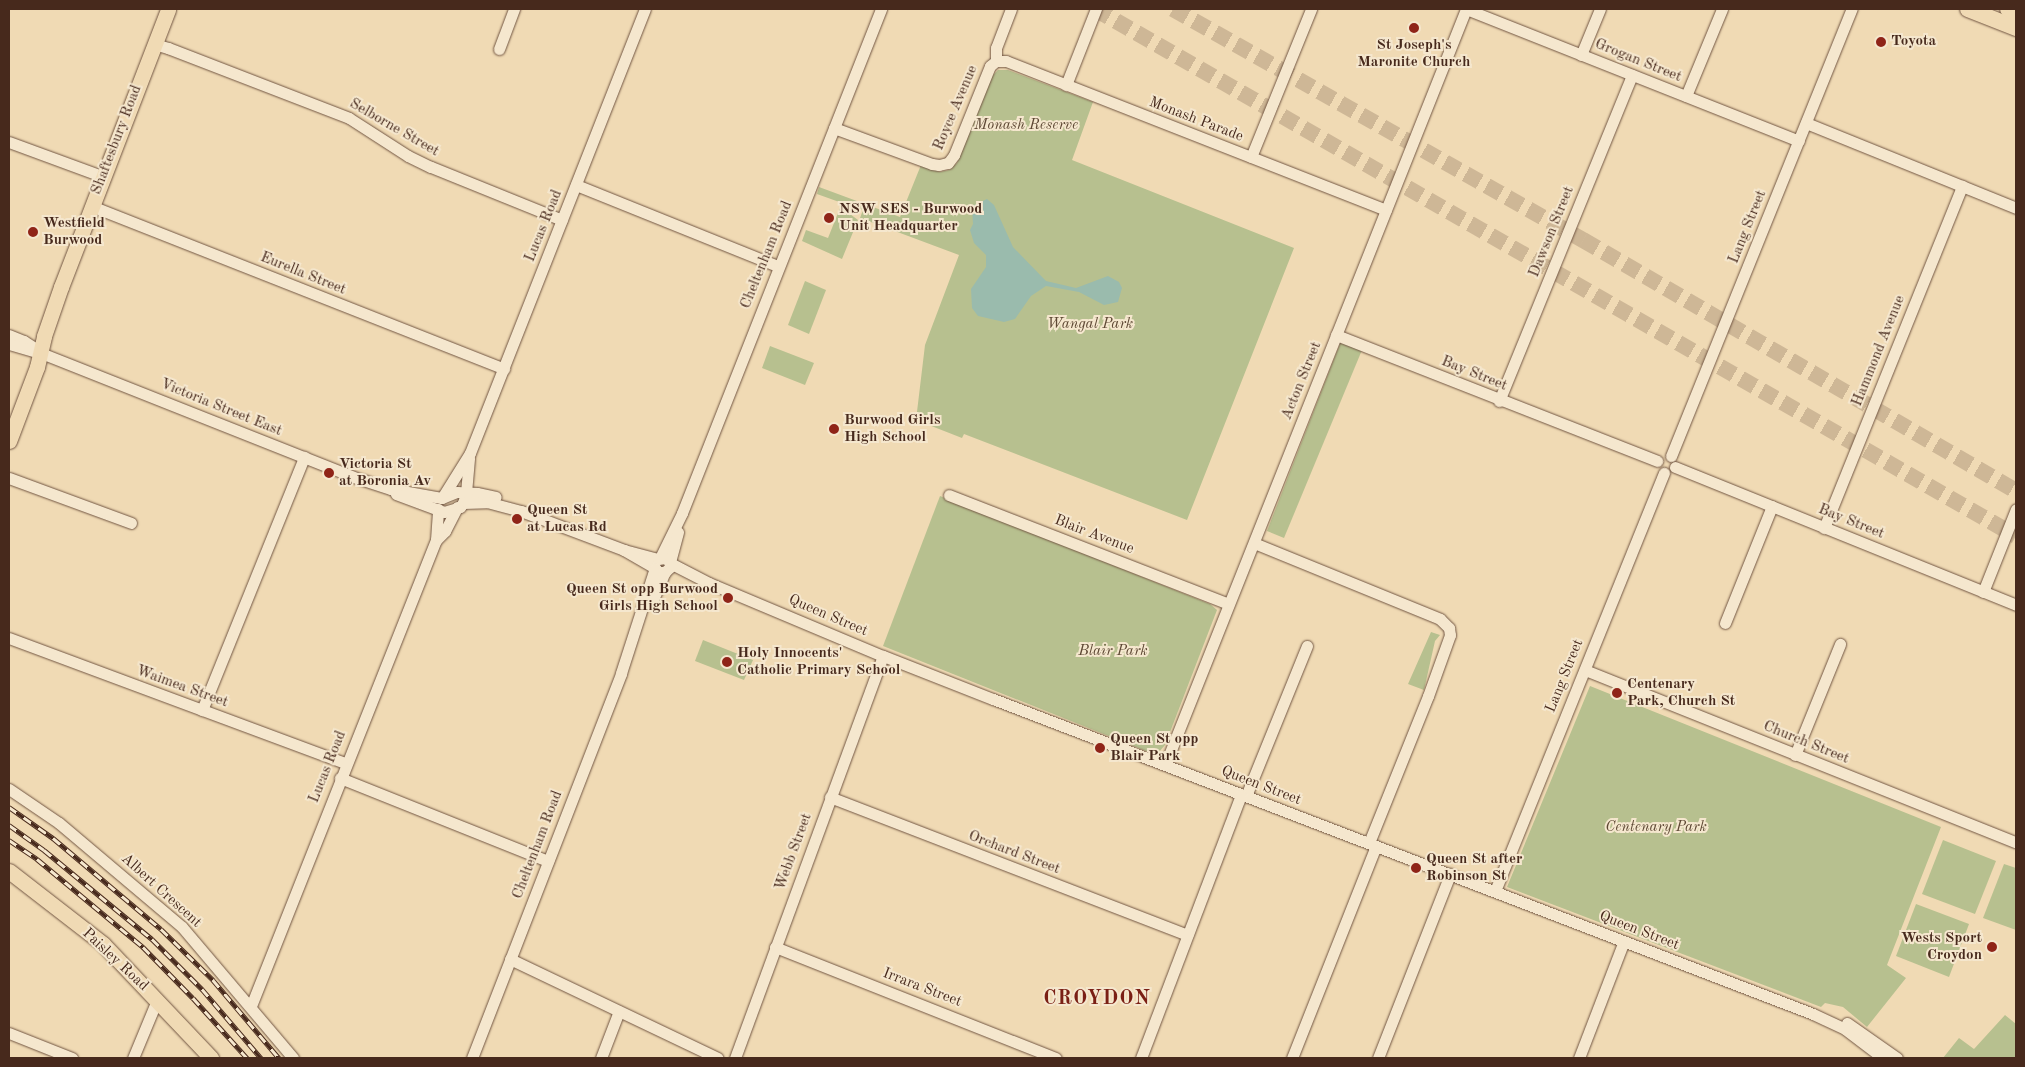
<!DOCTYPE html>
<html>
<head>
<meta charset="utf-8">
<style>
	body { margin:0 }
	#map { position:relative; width:2025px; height:1067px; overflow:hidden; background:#f0dab4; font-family:"Old Standard TT",serif }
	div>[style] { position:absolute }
	.green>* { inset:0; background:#b7c08f }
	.water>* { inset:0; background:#9abbad }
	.highway-tunnel>* { height:16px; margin-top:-8px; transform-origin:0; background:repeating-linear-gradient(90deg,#ceb796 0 16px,transparent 0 24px) }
	.roads { filter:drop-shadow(0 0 1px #715542) drop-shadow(0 0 1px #715542) }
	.minor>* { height:11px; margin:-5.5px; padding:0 5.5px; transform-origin:5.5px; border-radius:5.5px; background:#f5e7ce }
	.major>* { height:15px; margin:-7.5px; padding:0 7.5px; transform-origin:7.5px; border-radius:7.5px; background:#f0dab4 }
	.highway>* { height:16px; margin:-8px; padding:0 8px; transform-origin:8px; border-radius:8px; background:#f0dab4 }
	.rail>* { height:5px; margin-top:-2.5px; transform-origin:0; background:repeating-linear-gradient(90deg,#f5e7ce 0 9px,#47291c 0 18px); box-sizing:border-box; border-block:1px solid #47291c }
	.dots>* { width:14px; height:14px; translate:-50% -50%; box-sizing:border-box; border:2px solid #f5e7ce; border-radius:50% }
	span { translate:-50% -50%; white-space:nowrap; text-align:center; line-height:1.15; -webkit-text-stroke:4px #f5e7ce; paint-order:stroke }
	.poi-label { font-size:15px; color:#47291c; font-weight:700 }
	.left { translate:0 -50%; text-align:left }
	.right { translate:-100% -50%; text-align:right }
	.street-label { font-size:15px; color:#47291c }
	.park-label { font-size:15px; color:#5d4733; font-style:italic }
	.district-label { font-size:20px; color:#7a1f14; font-weight:700; letter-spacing:1px }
	.frame { position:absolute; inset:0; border:10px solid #47291c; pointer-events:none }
</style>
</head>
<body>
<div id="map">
	<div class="green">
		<i style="clip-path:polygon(998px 70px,1008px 70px,1093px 102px,1072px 160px,1294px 248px,1187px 520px,964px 434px,962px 438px,916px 420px,925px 345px,959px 255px,860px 218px,863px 210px,848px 205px,846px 211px,858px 220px,842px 259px,802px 241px,806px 230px,828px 238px,842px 203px,817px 194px,819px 187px,900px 217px,921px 165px,940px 172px,949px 170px,957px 163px,992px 76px)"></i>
		<i style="clip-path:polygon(805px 281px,826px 290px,809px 334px,788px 325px)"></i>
		<i style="clip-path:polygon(1341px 341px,1362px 350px,1284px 538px,1267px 531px)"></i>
		<i style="clip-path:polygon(770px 346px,814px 363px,805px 385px,762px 368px)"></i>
		<i style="clip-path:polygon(940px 496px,1210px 604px,1217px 610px,1165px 745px,1159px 752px,1151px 753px,883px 646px)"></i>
		<i style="clip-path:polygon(1431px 632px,1440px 635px,1435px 641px,1424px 690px,1408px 684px)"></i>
		<i style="clip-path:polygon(703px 640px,753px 660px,744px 680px,695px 661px)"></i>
		<i style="clip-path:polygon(1590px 686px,1941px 827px,1887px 965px,1906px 978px,1867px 1027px,1843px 1007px,1825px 1003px,1821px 1007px,1507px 887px)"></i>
		<i style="clip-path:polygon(1943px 840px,1996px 861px,1975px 914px,1922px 894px)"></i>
		<i style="clip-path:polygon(2004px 864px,2016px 868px,2016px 930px,1983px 918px)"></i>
		<i style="clip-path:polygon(1916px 904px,1969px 924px,1949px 977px,1896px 956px)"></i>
		<i style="clip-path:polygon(2005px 1015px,2016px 1024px,2016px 1058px,1943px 1058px,1959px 1038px,1974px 1049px)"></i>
	</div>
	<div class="water">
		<i style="clip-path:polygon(987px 199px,994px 205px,1013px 247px,1046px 281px,1076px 288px,1108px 276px,1119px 282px,1122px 288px,1118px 302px,1104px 305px,1079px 292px,1046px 286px,1031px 296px,1015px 319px,1004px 322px,978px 316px,972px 308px,971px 289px,986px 267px,986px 255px,974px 243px,970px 230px,973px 224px,972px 206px)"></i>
	</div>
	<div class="highway-tunnel">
		<i style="left:1095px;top:9px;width:1061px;rotate:29.78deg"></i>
		<i style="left:1173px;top:9px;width:471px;rotate:29.4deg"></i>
		<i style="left:1583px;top:240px;width:500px;rotate:30.1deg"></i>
	</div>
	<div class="roads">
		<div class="minor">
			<i style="left:1466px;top:9px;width:358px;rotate:21.6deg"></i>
			<i style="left:154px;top:44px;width:15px;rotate:16deg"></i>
			<i style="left:168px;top:48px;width:194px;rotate:21.1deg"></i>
			<i style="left:349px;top:118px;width:70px;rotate:32.8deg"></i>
			<i style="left:408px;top:156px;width:25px;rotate:26deg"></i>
			<i style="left:431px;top:167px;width:141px;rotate:22deg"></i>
			<i style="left:499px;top:49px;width:43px;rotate:-69.4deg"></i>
			<i style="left:1581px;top:55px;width:50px;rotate:-67.6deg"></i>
			<i style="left:996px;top:61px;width:10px"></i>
			<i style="left:1006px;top:61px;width:408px;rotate:21.4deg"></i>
			<i style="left:1066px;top:85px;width:82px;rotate:-68.5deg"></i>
			<i style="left:1686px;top:96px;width:94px;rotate:-67.5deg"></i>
			<i style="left:1806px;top:123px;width:227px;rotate:22deg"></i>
			<i style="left:834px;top:128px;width:104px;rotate:20.2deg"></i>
			<i style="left:932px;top:164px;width:7px;rotate:8deg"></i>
			<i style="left:939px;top:165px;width:9px;rotate:-13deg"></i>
			<i style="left:948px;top:163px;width:10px;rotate:-53deg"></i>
			<i style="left:954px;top:155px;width:96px;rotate:-68deg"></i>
			<i style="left:990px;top:66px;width:8px;rotate:-40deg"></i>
			<i style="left:996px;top:61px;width:13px;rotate:-90deg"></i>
			<i style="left:996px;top:48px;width:42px;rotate:-69deg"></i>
			<i style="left:9px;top:142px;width:101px;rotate:20.2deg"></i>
			<i style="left:1251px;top:157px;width:160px;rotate:-67.9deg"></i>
			<i style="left:576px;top:185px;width:218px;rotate:21.9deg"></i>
			<i style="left:91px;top:206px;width:444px;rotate:21.5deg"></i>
			<i style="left:9px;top:335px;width:16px;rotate:22deg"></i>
			<i style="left:24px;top:341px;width:17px;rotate:33deg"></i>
			<i style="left:1336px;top:335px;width:345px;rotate:21.4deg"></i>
			<i style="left:9px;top:344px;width:33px;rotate:16deg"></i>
			<i style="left:41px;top:353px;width:343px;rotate:21.6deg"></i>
			<i style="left:360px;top:479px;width:33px;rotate:18deg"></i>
			<i style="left:391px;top:489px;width:51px;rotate:10.2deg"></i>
			<i style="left:1499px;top:401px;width:352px;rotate:-67.8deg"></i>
			<i style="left:1671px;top:456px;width:482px;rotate:-68deg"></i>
			<i style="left:1675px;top:467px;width:368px;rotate:22deg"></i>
			<i style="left:9px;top:478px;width:130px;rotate:20.2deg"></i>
			<i style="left:396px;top:494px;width:51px;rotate:20.6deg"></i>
			<i style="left:444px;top:512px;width:17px;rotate:-17deg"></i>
			<i style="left:460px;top:507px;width:5px;rotate:-53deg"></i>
			<i style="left:463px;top:503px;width:10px;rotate:-73deg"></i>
			<i style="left:466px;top:493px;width:35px;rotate:-85deg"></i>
			<i style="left:949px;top:495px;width:300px;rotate:21.3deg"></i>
			<i style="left:442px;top:498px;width:53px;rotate:-58.1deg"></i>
			<i style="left:470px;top:453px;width:477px;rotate:-68.5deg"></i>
			<i style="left:442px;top:498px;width:16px;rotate:-22deg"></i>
			<i style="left:457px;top:492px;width:20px;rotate:3deg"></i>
			<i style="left:477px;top:493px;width:19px;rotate:12deg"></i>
			<i style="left:463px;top:503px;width:24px;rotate:-2deg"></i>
			<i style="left:487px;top:502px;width:35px;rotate:15deg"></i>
			<i style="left:521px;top:511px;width:110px;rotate:20.7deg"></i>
			<i style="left:624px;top:550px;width:35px;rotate:15deg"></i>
			<i style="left:658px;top:559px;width:7px;rotate:-8deg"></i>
			<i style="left:665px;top:558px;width:6px;rotate:39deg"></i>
			<i style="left:670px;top:562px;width:5px;rotate:90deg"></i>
			<i style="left:670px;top:567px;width:7px;rotate:135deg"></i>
			<i style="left:665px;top:572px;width:7px;rotate:180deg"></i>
			<i style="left:658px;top:572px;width:5px;rotate:-127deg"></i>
			<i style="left:655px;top:568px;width:36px;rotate:-150deg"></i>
			<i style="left:1824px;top:528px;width:369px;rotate:-68deg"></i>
			<i style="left:436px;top:540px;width:31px;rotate:-86deg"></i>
			<i style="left:1254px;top:543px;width:201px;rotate:22.2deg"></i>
			<i style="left:1440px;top:619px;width:13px;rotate:45deg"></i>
			<i style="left:1449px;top:628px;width:7px;rotate:82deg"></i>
			<i style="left:1450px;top:635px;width:65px;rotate:109.8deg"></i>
			<i style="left:1428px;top:696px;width:158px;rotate:111.9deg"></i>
			<i style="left:660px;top:558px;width:50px;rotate:-63.9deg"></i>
			<i style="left:682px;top:513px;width:542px;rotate:-68.45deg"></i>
			<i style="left:670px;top:562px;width:31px;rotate:-75deg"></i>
			<i style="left:670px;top:563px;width:44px;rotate:27.1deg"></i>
			<i style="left:709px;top:583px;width:189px;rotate:22.8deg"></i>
			<i style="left:883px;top:656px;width:118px;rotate:21.4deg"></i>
			<i style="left:993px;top:699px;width:878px;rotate:21.01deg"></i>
			<i style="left:1813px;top:1014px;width:35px;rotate:25deg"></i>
			<i style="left:1845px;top:1029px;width:48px;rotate:37.3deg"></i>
			<i style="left:1983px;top:592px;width:89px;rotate:-68.3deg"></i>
			<i style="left:652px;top:602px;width:33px;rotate:-67deg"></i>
			<i style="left:1725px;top:623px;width:126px;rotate:-68.1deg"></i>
			<i style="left:9px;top:638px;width:359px;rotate:20.4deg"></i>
			<i style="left:1585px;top:670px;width:464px;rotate:21.8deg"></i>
			<i style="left:202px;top:710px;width:273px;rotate:-68deg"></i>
			<i style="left:1795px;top:755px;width:120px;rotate:-67.9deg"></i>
			<i style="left:1165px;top:765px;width:814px;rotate:-68.29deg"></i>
			<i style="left:340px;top:778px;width:224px;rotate:21.8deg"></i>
			<i style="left:9px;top:789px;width:60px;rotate:34.2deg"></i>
			<i style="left:59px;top:823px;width:161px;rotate:40.2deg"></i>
			<i style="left:182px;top:927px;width:172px;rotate:49.7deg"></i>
			<i style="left:1246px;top:796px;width:162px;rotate:-67.9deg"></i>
			<i style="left:830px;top:797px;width:383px;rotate:21.1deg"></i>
			<i style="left:1495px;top:891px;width:451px;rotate:-68deg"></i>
			<i style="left:775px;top:947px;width:302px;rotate:21.6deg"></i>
			<i style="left:510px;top:959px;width:230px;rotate:25.5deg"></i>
			<i style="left:251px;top:1006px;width:501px;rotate:-68.35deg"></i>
			<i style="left:436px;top:540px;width:13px;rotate:-45deg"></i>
			<i style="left:445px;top:531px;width:27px;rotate:-63deg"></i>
			<i style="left:1847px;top:1023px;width:61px;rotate:35deg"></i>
			<i style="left:9px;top:1033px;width:68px;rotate:21.6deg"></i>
			<i style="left:133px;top:1058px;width:63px;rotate:-67.5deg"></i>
			<i style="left:472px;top:1058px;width:413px;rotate:-68.8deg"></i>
			<i style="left:621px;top:673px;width:110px;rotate:-72.1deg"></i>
			<i style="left:601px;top:1058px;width:50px;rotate:-69deg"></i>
			<i style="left:735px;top:1058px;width:428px;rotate:-69.8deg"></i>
			<i style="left:1141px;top:1058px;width:281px;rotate:-69.2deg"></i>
			<i style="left:1292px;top:1058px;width:228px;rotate:-68.4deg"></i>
			<i style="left:1378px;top:1058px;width:198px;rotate:-68.6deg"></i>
			<i style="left:1579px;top:1058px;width:125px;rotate:-69deg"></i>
		</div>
		<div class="major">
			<i style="left:9px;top:441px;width:79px;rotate:-69.3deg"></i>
			<i style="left:37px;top:367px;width:32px;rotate:-77deg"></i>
			<i style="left:44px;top:336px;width:52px;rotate:-70.9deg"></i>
			<i style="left:61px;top:287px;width:298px;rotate:-68.9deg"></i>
			<i style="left:9px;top:871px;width:119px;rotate:37.8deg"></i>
			<i style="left:103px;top:944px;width:157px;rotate:46.5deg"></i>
		</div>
		<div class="highway">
			<i style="left:1968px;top:9px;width:52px;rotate:21.6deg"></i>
			<i style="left:2008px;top:9px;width:9px;rotate:21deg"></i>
		</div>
	</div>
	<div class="rail">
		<i style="left:9px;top:807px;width:54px;rotate:35.2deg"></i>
		<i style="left:53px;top:838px;width:141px;rotate:40.1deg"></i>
		<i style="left:161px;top:929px;width:73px;rotate:44.4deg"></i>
		<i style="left:213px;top:980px;width:102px;rotate:49.8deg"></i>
		<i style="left:9px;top:825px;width:43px;rotate:35.5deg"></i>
		<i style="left:44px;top:850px;width:140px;rotate:39.5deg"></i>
		<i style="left:152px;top:939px;width:71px;rotate:45deg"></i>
		<i style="left:202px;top:989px;width:91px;rotate:49.5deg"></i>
		<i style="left:9px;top:840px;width:34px;rotate:34deg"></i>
		<i style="left:37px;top:859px;width:138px;rotate:39.7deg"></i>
		<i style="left:143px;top:947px;width:71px;rotate:45.6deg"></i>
		<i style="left:193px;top:998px;width:81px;rotate:48deg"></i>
	</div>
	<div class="dots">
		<i style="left:1414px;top:28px;background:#8f2418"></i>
		<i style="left:1881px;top:42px;background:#8f2418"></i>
		<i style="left:829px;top:218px;background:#8f2418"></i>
		<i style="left:33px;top:232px;background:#8f2418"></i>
		<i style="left:834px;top:429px;background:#8f2418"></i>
		<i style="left:329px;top:473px;background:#8f2418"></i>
		<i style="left:517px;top:519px;background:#8f2418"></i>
		<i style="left:728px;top:598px;background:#8f2418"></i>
		<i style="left:727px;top:662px;background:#8f2418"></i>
		<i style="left:1617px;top:693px;background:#8f2418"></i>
		<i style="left:1100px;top:748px;background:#8f2418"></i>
		<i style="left:1416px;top:868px;background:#8f2418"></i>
		<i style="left:1992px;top:947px;background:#8f2418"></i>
	</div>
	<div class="poi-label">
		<span class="left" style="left:1891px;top:42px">Toyota</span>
		<span style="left:1414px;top:54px">St Joseph's<br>Maronite Church</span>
		<span class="left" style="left:839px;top:218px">NSW SES - Burwood<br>Unit Headquarter</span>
		<span class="left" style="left:43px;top:232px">Westfield<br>Burwood</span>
		<span class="left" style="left:844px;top:429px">Burwood Girls<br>High School</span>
		<span class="left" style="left:339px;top:473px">Victoria St<br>at Boronia Av</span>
		<span class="left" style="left:527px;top:519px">Queen St<br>at Lucas Rd</span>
		<span class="right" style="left:718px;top:598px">Queen St opp Burwood<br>Girls High School</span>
		<span class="left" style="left:737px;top:662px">Holy Innocents'<br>Catholic Primary School</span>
		<span class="left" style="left:1627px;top:693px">Centenary<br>Park, Church St</span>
		<span class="left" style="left:1110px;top:748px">Queen St opp<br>Blair Park</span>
		<span class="left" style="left:1426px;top:868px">Queen St after<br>Robinson St</span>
		<span class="right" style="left:1982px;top:947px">Wests Sport<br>Croydon</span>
	</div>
	<div class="street-label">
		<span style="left:1638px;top:61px;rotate:22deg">Grogan Street</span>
		<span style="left:956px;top:108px;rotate:-67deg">Royce Avenue</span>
		<span style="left:1196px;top:120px;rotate:21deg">Monash Parade</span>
		<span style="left:394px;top:128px;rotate:30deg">Selborne Street</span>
		<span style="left:117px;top:140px;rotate:-69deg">Shaftesbury Road</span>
		<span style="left:544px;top:226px;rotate:-68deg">Lucas Road</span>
		<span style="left:1748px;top:227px;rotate:-68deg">Lang Street</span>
		<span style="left:1552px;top:232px;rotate:-68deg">Dawson Street</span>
		<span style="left:767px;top:255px;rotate:-68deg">Cheltenham Road</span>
		<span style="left:303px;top:274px;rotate:22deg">Eurella Street</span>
		<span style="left:1879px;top:351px;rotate:-68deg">Hammond Avenue</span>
		<span style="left:1474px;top:374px;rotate:22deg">Bay Street</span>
		<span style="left:1302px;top:381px;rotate:-68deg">Acton Street</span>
		<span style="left:221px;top:408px;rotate:22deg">Victoria Street East</span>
		<span style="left:1851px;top:522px;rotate:22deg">Bay Street</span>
		<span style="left:1094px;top:535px;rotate:21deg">Blair Avenue</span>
		<span style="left:828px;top:616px;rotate:23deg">Queen Street</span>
		<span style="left:1565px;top:676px;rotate:-68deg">Lang Street</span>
		<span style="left:182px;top:687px;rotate:20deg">Waimea Street</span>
		<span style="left:1806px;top:743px;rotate:22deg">Church Street</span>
		<span style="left:328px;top:767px;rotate:-68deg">Lucas Road</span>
		<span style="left:1261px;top:786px;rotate:21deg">Queen Street</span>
		<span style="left:538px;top:845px;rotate:-69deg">Cheltenham Road</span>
		<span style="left:794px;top:852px;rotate:-70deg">Webb Street</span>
		<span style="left:1014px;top:853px;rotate:21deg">Orchard Street</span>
		<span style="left:161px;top:891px;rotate:42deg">Albert Crescent</span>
		<span style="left:1639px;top:931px;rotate:21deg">Queen Street</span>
		<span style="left:115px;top:960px;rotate:43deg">Paisley Road</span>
		<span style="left:922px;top:988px;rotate:21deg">Irrara Street</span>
	</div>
	<div class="park-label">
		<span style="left:1026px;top:126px">Monash Reserve</span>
		<span style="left:1090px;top:325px">Wangal Park</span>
		<span style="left:1113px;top:652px">Blair Park</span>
		<span style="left:1656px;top:828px">Centenary Park</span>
	</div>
	<div class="district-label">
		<span style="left:1097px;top:999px">CROYDON</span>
	</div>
	<div class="frame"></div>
</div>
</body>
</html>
